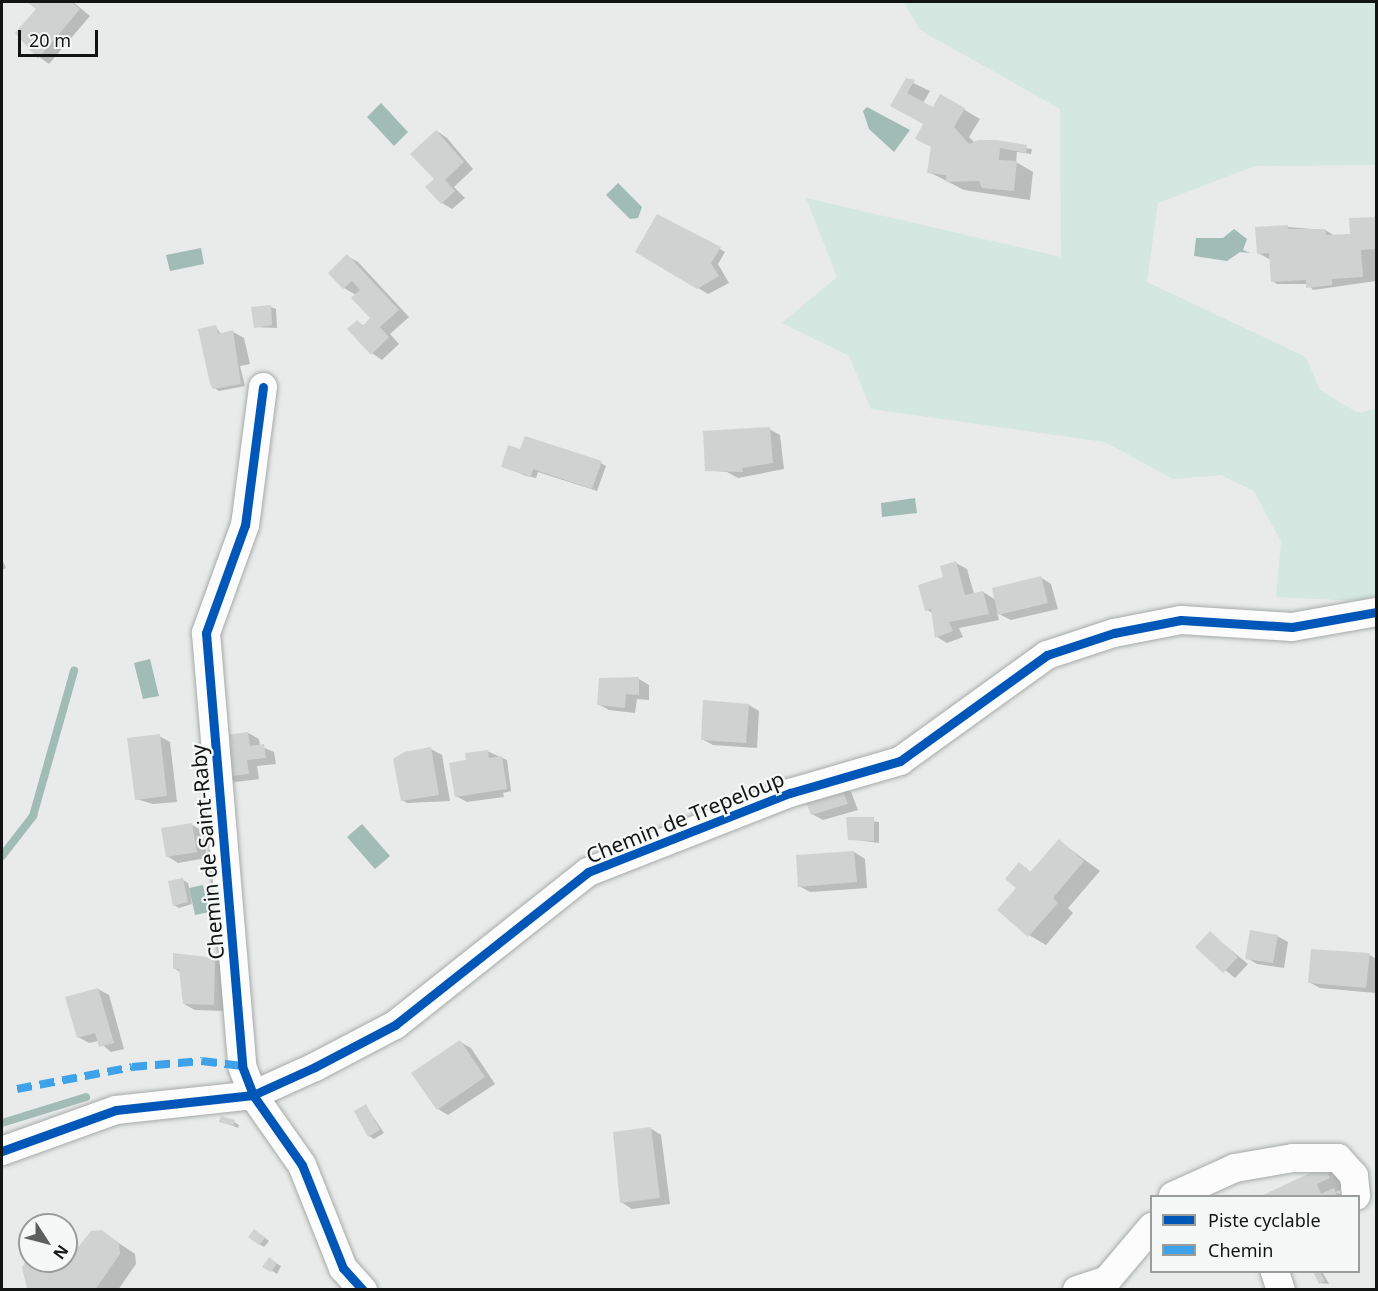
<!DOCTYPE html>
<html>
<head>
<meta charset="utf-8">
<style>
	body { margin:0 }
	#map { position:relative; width:1378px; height:1291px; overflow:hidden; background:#e8ebea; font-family:"Noto Sans",sans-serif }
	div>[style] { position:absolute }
	.green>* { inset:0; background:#d4e7e1 }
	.water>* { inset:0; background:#a1bcb4 }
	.shadow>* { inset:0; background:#0003 }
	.stream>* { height:8px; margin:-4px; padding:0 4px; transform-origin:4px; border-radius:4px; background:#a1bcb4 }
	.building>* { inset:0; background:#cfd2d1 }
	.roads { filter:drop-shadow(0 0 2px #a7aaa9) drop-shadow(0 0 2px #a7aaa9) }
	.minor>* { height:28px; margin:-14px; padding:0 14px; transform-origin:14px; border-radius:14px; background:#fcfcfc }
	.quiet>* { height:8px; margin-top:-4px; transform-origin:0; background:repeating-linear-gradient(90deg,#3da2ea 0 15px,transparent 0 23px) }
	.cycleway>* { height:9px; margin:-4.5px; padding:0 4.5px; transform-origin:4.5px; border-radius:4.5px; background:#0057b8 }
	span { translate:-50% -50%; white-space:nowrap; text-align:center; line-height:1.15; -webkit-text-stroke:4.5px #f4f9f7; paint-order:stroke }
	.street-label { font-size:21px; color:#121413 }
	.frame { position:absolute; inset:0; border:3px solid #121413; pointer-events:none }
	.legend { position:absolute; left:1150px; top:1195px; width:210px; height:78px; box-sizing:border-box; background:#f4f9f7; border:2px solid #9a9d9c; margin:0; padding:8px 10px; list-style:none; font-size:18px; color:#121413 }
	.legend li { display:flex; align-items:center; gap:12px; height:30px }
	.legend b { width:30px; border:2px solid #9a9d9c }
	.north { position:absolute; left:18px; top:1213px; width:60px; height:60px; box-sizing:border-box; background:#f4f9f7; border:2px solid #9a9d9c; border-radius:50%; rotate:126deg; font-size:16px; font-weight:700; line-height:24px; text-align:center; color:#121413 }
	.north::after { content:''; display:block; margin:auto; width:21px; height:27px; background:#5d5f5e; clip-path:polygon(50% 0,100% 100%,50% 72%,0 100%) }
	.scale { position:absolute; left:18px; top:30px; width:80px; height:27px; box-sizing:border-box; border:3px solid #121413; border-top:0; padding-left:8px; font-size:18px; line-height:21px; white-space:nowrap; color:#121413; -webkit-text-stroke:4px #f4f9f7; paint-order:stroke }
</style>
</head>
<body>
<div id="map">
	<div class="green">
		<i style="clip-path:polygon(904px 2px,1376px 2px,1376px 165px,1255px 166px,1158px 203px,1147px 282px,1306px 357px,1320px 390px,1358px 413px,1376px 409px,1376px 596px,1361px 601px,1276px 597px,1281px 542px,1254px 491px,1221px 475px,1173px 479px,1105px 442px,871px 409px,849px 356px,782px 323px,837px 277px,806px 198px,1061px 257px,1060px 109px,920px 30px)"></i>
	</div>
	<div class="water">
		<i style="clip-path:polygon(381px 103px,408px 132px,394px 146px,367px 117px)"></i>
		<i style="clip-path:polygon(867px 107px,910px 130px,894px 152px,869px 129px,863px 111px)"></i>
		<i style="clip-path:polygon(618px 183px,642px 207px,638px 218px,630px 219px,606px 195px)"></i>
		<i style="clip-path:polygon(1234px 229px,1247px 239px,1243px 250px,1250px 253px,1240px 252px,1227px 261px,1194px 256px,1196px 238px,1223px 238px)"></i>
		<i style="clip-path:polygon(201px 248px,204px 264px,170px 271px,166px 255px)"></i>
		<i style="clip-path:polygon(915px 498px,917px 513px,882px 517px,881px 503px)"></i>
		<i style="clip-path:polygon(150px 659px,159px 696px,143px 699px,134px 663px)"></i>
		<i style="clip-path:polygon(362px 824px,390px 856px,375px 869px,347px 837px)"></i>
		<i style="clip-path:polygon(203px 885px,209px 912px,195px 915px,189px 888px)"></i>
	</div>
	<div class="shadow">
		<i style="clip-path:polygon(30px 2px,73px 2px,90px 16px,49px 64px,27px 48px,38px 9px)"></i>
		<i style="clip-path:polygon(907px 80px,930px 91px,923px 103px,934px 109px,941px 96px,980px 119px,969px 137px,975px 143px,1032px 149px,1031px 154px,1017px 152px,1016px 162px,1033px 172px,1030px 200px,964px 190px,929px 172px,932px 147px,925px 124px,892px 105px)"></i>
		<i style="clip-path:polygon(437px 131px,447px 138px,473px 169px,454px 187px,465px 198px,452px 209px,442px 203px,436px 179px)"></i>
		<i style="clip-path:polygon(1376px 218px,1376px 281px,1313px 290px,1308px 284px,1277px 284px,1272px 281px,1271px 260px,1258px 253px,1288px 227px,1325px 230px,1335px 236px,1351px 235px,1351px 220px)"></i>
		<i style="clip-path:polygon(715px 246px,725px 252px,718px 264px,729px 283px,708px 294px,637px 251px)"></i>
		<i style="clip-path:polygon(347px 256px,358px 262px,409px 317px,390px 334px,399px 344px,382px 360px,372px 353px,357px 322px,365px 326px,372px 318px,356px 295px,344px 288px)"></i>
		<i style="clip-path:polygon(271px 307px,276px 309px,277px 328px,255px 327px)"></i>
		<i style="clip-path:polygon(215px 326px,221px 334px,233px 332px,244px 338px,250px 364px,240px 366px,245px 386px,219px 391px,214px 388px)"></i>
		<i style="clip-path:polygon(769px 429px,780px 435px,784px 469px,738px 478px,727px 472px,706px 470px)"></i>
		<i style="clip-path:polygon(601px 463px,606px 466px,597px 491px,538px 472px,536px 478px,526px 476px,503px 466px)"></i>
		<i style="clip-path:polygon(2px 559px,6px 568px,2px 570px)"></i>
		<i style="clip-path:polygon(956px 563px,967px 569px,974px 594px,983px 592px,996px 600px,1040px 577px,1051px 584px,1058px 609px,1011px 620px,997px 613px,999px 620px,959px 628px,963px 637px,947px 643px,937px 637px,933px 613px,927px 610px)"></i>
		<i style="clip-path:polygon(639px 679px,649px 685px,649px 700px,637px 699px,635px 713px,609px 710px,598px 704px)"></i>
		<i style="clip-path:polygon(749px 705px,759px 711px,757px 748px,713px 745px,702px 739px)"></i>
		<i style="clip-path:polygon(248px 733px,259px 739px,260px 746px,274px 752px,276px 764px,257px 766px,259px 779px,235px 782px,224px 776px)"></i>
		<i style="clip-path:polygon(159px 736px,170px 742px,177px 802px,153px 804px,136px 799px)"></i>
		<i style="clip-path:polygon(431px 749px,442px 755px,450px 801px,407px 803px,402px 800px)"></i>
		<i style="clip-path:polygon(487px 751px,507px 760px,511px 791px,503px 793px,504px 797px,467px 802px,456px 796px,468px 761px)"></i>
		<i style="clip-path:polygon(840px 786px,851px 792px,858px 810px,823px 820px,812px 814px)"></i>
		<i style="clip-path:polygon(848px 818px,879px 822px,879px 843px,849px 839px)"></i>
		<i style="clip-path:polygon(192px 825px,203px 831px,207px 858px,178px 863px,167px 856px)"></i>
		<i style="clip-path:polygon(1059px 841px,1100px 871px,1068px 908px,1073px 913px,1046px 945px,1029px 935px,1018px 888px,1025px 867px,1031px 873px)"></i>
		<i style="clip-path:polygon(854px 852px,865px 859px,867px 888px,810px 892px,799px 886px)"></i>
		<i style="clip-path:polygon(183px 880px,188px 883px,192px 904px,179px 908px,174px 905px)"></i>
		<i style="clip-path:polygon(1210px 933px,1248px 964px,1235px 978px,1197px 947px)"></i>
		<i style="clip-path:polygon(1277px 936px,1288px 942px,1284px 968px,1257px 964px,1247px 958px)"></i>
		<i style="clip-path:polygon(1370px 955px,1376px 959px,1376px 993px,1320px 988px,1309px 982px)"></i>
		<i style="clip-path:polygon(215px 959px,226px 966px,225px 1011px,195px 1010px,184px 1004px,180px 972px,174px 968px)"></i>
		<i style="clip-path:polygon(98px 989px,109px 995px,124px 1049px,111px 1052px,98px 1041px,89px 1043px,78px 1037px)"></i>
		<i style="clip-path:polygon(460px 1042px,471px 1048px,495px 1084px,448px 1115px,438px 1109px)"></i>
		<i style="clip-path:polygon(366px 1106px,384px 1133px,374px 1139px,369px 1136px)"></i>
		<i style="clip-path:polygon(221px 1121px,234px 1122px,239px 1125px,238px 1128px)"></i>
		<i style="clip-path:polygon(650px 1128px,661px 1135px,670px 1204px,632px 1209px,621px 1202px)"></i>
		<i style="clip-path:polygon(1325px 1168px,1341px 1177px,1345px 1187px,1336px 1192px,1344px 1196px,1268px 1196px)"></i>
		<i style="clip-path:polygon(101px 1231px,135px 1254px,136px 1264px,118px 1290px,28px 1288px,24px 1268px,29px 1259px,66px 1261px,66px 1251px,80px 1248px)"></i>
		<i style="clip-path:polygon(260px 1234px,269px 1241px,264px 1247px,259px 1244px)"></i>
		<i style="clip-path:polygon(269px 1259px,281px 1266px,277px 1274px,264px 1266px)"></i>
		<i style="clip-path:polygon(1315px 1272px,1323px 1273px,1329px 1284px,1320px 1283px)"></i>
	</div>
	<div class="stream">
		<i style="left:2px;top:856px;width:51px;rotate:-52.2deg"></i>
		<i style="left:33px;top:816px;width:151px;rotate:-74.2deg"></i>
		<i style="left:2px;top:1123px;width:88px;rotate:-17.2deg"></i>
	</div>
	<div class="building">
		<i style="clip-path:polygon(27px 2px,71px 2px,80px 9px,38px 59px,15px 33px,36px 9px)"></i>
		<i style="clip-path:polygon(906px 78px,915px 80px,907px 93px,933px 107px,940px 94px,965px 108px,954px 127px,969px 144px,978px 140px,997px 140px,1027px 145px,1026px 153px,1000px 148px,999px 160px,1017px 161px,1014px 191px,982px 188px,979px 181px,946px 182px,946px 175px,927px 173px,931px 147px,915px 139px,923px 124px,890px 106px)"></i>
		<i style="clip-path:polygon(436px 130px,464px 162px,445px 180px,455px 191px,441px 204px,425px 187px,434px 179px,410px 154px)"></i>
		<i style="clip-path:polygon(657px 214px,721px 247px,711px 263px,719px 276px,697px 289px,635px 252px)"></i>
		<i style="clip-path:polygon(1376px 217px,1376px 249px,1361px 250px,1363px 277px,1332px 279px,1332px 285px,1306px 288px,1306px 280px,1271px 282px,1269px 253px,1257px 254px,1255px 227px,1288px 225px,1288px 229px,1325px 229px,1326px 235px,1350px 234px,1349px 218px)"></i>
		<i style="clip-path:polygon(347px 254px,399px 310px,380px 327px,389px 337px,371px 355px,347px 329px,357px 320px,363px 326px,370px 318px,351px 298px,360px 290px,352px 281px,343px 289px,328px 273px)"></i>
		<i style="clip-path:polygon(271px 305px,272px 325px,254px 328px,251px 307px)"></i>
		<i style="clip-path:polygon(216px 325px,218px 334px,233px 330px,241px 384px,213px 389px,210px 384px,198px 329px)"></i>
		<i style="clip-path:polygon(770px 427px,773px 463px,742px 468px,743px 472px,705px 471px,703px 431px)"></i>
		<i style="clip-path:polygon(525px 436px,602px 461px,592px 489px,533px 469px,531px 477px,501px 467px,508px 445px,520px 449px)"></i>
		<i style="clip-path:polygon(956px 561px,965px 595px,983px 591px,989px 614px,949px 622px,953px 631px,935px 638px,931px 609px,925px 611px,918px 585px,943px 577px,940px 566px)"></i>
		<i style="clip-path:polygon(1041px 576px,1048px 603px,998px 615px,992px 588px)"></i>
		<i style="clip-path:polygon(639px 677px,639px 695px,626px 694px,625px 708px,597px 705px,599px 678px)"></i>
		<i style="clip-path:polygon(703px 700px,749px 704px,746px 743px,701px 740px)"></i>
		<i style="clip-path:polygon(248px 732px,250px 746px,264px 744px,266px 758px,247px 760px,249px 774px,222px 777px,218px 736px)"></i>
		<i style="clip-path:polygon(160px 734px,167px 796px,135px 800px,127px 738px)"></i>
		<i style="clip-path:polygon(431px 747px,439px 795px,401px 801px,393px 759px,404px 752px)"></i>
		<i style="clip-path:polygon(488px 750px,489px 758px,502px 756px,507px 789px,455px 797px,449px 763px,466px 760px,465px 753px)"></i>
		<i style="clip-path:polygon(840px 784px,848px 804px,811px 815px,804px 796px)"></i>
		<i style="clip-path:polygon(846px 817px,874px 817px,874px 841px,848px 840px)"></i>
		<i style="clip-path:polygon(192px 823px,197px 852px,166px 857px,161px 828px)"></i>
		<i style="clip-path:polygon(1059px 839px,1084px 861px,1053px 898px,1058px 903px,1028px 937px,997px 910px,1016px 888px,1005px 879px,1019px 862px,1030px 872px)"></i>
		<i style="clip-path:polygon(854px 851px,857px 882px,798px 887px,796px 855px)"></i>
		<i style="clip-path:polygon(183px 878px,188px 902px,173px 906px,168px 881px)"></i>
		<i style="clip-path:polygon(1250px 930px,1278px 935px,1273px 963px,1245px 959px)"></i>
		<i style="clip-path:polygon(1210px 931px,1238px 957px,1223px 973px,1195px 947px)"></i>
		<i style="clip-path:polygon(1311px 949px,1370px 953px,1366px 988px,1308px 983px)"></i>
		<i style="clip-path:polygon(173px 953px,215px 958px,214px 1005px,183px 1004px,179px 969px,173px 969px)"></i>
		<i style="clip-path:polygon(98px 988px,114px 1043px,99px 1047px,95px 1033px,77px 1038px,65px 997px)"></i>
		<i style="clip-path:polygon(460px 1040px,485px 1077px,437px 1110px,411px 1073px)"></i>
		<i style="clip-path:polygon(366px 1104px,380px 1130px,368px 1137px,354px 1111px)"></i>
		<i style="clip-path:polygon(221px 1116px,235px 1120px,233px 1126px,219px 1122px)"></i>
		<i style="clip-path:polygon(651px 1127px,660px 1198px,620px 1203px,613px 1132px)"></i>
		<i style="clip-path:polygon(1325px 1166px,1330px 1178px,1317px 1184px,1321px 1194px,1334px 1188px,1337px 1196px,1261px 1196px)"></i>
		<i style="clip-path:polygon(254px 1229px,265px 1238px,259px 1245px,248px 1237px)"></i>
		<i style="clip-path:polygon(102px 1230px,119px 1243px,120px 1254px,95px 1290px,27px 1289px,22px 1267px,28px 1258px,30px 1261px,66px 1261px,66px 1249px,79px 1246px,91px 1231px)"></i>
		<i style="clip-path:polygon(269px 1257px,277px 1263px,271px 1272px,262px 1267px)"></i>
		<i style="clip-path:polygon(1313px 1272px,1320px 1272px,1325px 1281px,1319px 1284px)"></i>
	</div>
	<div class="roads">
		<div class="minor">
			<i style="left:263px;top:387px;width:139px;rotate:97.4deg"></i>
			<i style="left:245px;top:525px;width:115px;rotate:109.9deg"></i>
			<i style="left:206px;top:633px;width:434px;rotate:85.2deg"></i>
			<i style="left:242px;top:1066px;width:31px;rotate:69deg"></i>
			<i style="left:253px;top:1095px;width:85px;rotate:55deg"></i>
			<i style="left:302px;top:1165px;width:111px;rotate:68.3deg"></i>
			<i style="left:343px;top:1268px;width:30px;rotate:48deg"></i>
			<i style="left:2px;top:1151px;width:121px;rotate:-19.8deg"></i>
			<i style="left:116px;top:1110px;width:138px;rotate:-6.2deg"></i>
			<i style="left:253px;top:1095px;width:68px;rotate:-24.3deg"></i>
			<i style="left:315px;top:1067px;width:90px;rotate:-27.7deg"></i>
			<i style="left:395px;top:1025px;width:246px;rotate:-38.4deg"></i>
			<i style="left:588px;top:872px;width:217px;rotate:-21.4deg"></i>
			<i style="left:790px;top:793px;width:115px;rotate:-16.2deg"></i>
			<i style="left:900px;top:761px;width:181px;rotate:-35.8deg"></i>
			<i style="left:1047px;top:655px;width:71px;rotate:-18.2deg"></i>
			<i style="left:1114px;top:633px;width:68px;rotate:-11deg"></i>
			<i style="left:1181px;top:620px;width:111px;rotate:3.6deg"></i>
			<i style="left:1292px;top:627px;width:85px;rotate:-10.1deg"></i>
			<i style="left:1173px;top:1196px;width:68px;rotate:-24.3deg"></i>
			<i style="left:1235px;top:1168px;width:59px;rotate:-9.8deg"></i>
			<i style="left:1293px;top:1158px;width:45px"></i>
			<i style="left:1338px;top:1158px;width:24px;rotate:48deg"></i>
			<i style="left:1354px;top:1176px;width:20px;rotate:84deg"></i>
			<i style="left:1275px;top:1272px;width:19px;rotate:72deg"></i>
			<i style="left:1077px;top:1290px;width:32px;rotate:-18deg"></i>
			<i style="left:1107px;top:1280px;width:70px;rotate:-49.7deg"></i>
		</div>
	</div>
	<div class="quiet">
		<i style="left:17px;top:1089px;width:117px;rotate:-10.8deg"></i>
		<i style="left:132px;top:1067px;width:70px;rotate:-4.9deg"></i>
		<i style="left:202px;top:1061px;width:40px;rotate:7.1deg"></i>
	</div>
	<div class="cycleway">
		<i style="left:263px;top:387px;width:139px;rotate:97.4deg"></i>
		<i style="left:245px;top:525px;width:115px;rotate:109.9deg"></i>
		<i style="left:206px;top:633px;width:434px;rotate:85.2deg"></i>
		<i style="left:242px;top:1066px;width:31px;rotate:69deg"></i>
		<i style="left:253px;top:1095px;width:85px;rotate:55deg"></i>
		<i style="left:302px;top:1165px;width:111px;rotate:68.3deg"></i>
		<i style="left:343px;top:1268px;width:30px;rotate:48deg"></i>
		<i style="left:2px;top:1151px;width:121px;rotate:-19.8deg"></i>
		<i style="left:116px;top:1110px;width:138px;rotate:-6.2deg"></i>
		<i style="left:253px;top:1095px;width:68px;rotate:-24.3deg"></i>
		<i style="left:315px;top:1067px;width:90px;rotate:-27.7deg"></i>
		<i style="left:395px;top:1025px;width:246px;rotate:-38.4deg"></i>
		<i style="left:588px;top:872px;width:217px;rotate:-21.4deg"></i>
		<i style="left:790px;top:793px;width:115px;rotate:-16.2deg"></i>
		<i style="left:900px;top:761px;width:181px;rotate:-35.8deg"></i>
		<i style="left:1047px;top:655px;width:71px;rotate:-18.2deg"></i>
		<i style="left:1114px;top:633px;width:68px;rotate:-11deg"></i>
		<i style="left:1181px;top:620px;width:111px;rotate:3.6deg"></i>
		<i style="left:1292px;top:627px;width:85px;rotate:-10.1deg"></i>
	</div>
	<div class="street-label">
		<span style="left:685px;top:817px;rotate:-22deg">Chemin de Trepeloup</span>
		<span style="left:207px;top:852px;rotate:-95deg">Chemin de Saint-Raby</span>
	</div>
	<div class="frame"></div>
	<ul class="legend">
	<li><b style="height:8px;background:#0057b8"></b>Piste cyclable</li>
	<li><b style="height:8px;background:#3da2ea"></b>Chemin</li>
	</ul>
	<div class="north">N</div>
	<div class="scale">20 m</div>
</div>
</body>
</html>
